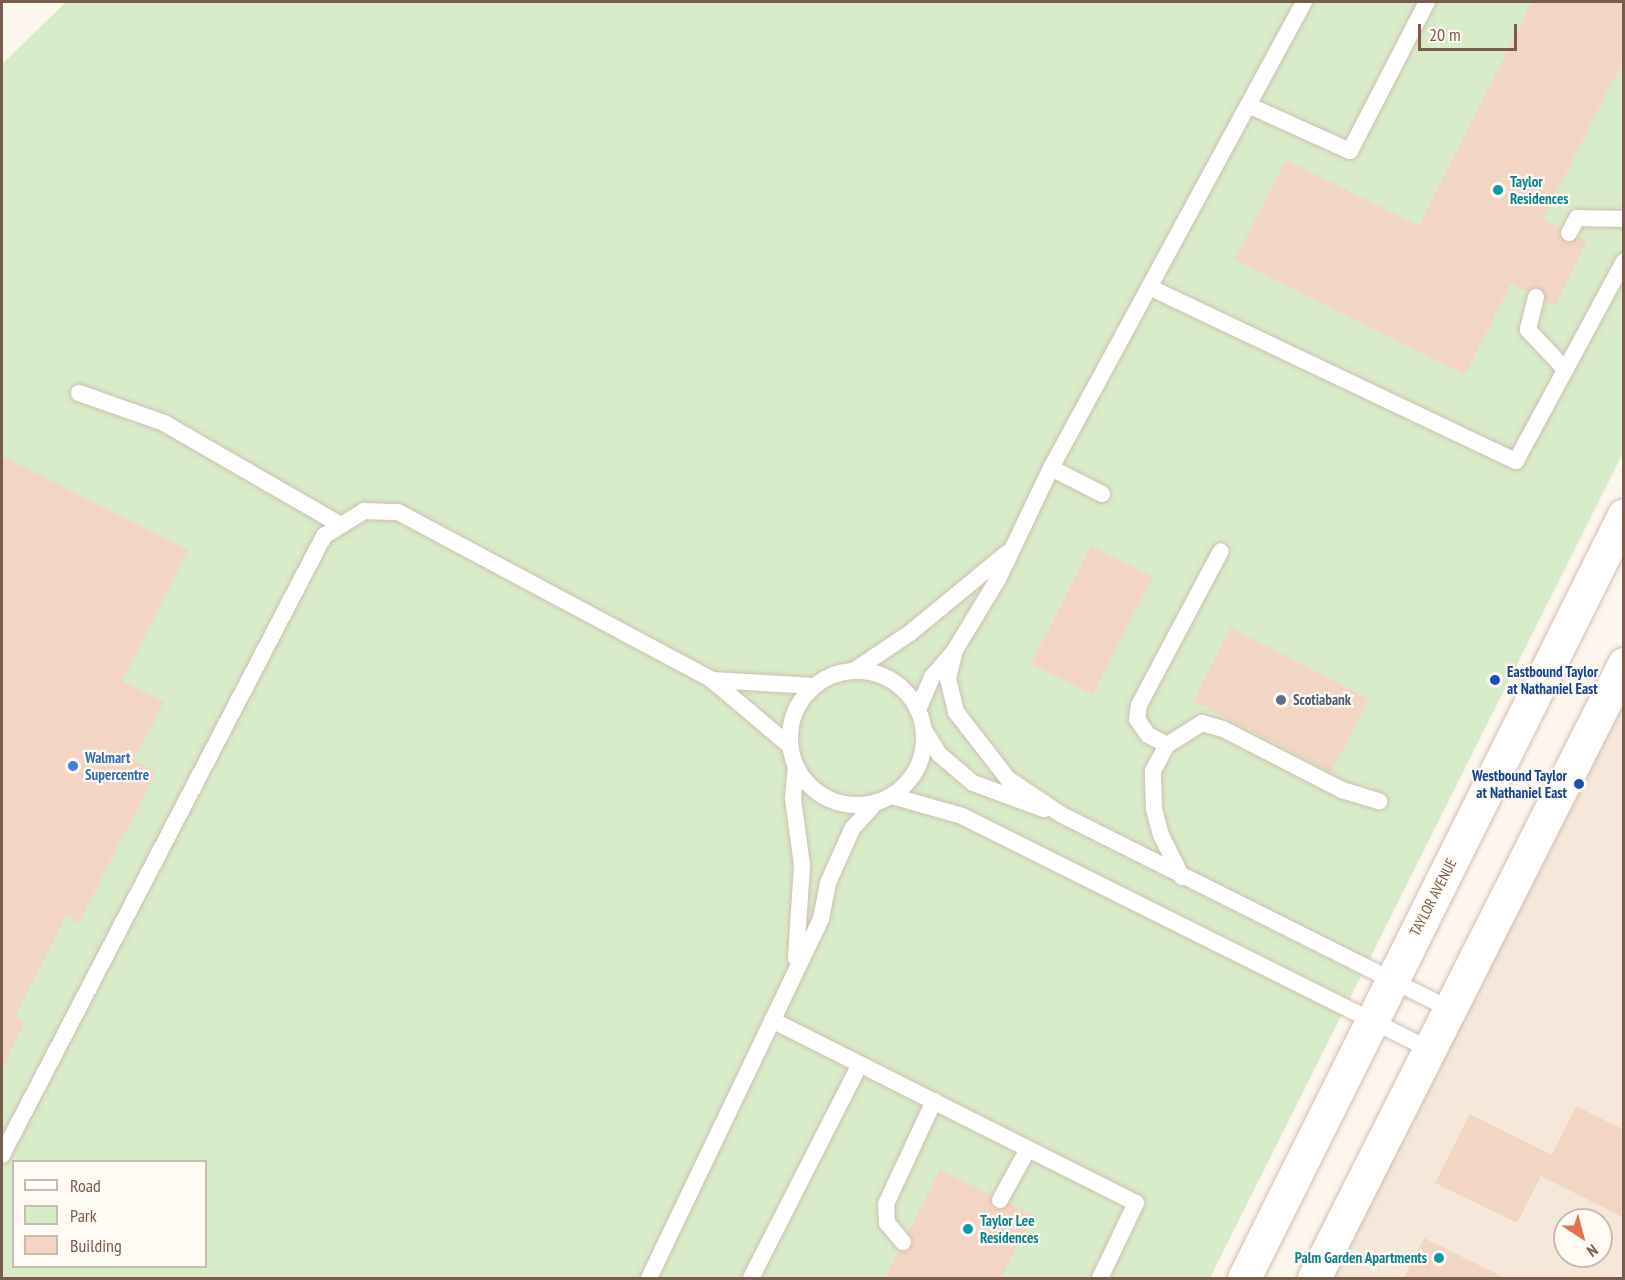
<!DOCTYPE html>
<html>
<head>
<meta charset="utf-8">
<style>
	body { margin:0 }
	#map { position:relative; width:1625px; height:1280px; overflow:hidden; background:#fdf6ec; font-family:"PT Sans Narrow",sans-serif }
	div>[style] { position:absolute }
	.residential>* { inset:0; background:#f5e8da }
	.green>* { inset:0; background:#d8ecc9 }
	.building>* { inset:0; background:#f3d5c3 }
	.roads { filter:drop-shadow(0 0 2px #d1beb0) drop-shadow(0 0 2px #d1beb0) }
	.lane>* { height:16px; margin:-8px; padding:0 8px; transform-origin:8px; border-radius:8px; background:#fff }
	.lane>.ring { margin:-8px; padding:0; box-sizing:content-box; background:none; border:16px solid #fff; border-radius:50% }
	.secondary>* { height:33px; margin:-16.5px; padding:0 16.5px; transform-origin:16.5px; border-radius:16.5px; background:#fff }
	.dots>* { width:16px; height:16px; translate:-50% -50%; box-sizing:border-box; border:3px solid #fffaf3; border-radius:50% }
	span { translate:-50% -50%; white-space:nowrap; text-align:center; line-height:1.15; -webkit-text-stroke:4.5px #fffaf3; paint-order:stroke }
	.culture-label { font-size:15px; color:#0d838f; font-weight:700 }
	.left { translate:0 -50%; text-align:left }
	.right { translate:-100% -50%; text-align:right }
	.transit-label { font-size:15px; color:#164399; font-weight:700 }
	.service-label { font-size:15px; color:#4e5e75; font-weight:700 }
	.shop-label { font-size:15px; color:#366cbe; font-weight:700 }
	.street-label { font-size:15px; color:#7a5c4d }
	.frame { position:absolute; inset:0; border:3px solid #7a5c4d; pointer-events:none }
	.legend { position:absolute; left:12px; top:1160px; width:195px; height:108px; box-sizing:border-box; background:#fffaf3; border:2px solid #cabbb1; margin:0; padding:8px 10px; list-style:none; font-size:18px; color:#7a5c4d }
	.legend li { display:flex; align-items:center; gap:12px; height:30px }
	.legend b { width:30px; border:2px solid #cabbb1 }
	.north { position:absolute; left:1553px; top:1208px; width:60px; height:60px; box-sizing:border-box; background:#fffaf3; border:2px solid #cabbb1; border-radius:50%; rotate:144deg; font-size:16px; font-weight:700; line-height:24px; text-align:center; color:#7a5c4d }
	.north::after { content:''; display:block; margin:auto; width:21px; height:27px; background:#e76f51; clip-path:polygon(50% 0,100% 100%,50% 72%,0 100%) }
	.scale { position:absolute; left:1418px; top:24px; width:99px; height:27px; box-sizing:border-box; border:3px solid #7a5c4d; border-top:0; padding-left:8px; font-size:18px; line-height:21px; white-space:nowrap; color:#7a5c4d; -webkit-text-stroke:4px #fffaf3; paint-order:stroke }
</style>
</head>
<body>
<div id="map">
	<div class="residential">
		<i style="clip-path:polygon(evenodd,1623px 662px,1623px 1278px,1314px 1278px,1623px 662px,1565px 1220px,1601px 1220px,1601px 1256px,1565px 1256px,1565px 1220px)"></i>
	</div>
	<div class="green">
		<i style="clip-path:polygon(evenodd,66px 2px,1623px 2px,1623px 453px,1210px 1278px,2px 1278px,2px 64px,66px 2px,14px 1162px,206px 1162px,206px 1266px,14px 1266px,14px 1162px)"></i>
	</div>
	<div class="building">
		<i style="clip-path:polygon(1532px 2px,1624px 2px,1624px 59px,1543px 220px,1587px 241px,1555px 306px,1511px 284px,1465px 375px,1235px 260px,1286px 160px,1419px 226px)"></i>
		<i style="clip-path:polygon(2px 456px,188px 550px,122px 681px,164px 702px,134px 760px,156px 772px,79px 923px,66px 916px,15px 1017px,25px 1022px,2px 1069px)"></i>
		<i style="clip-path:polygon(1091px 546px,1153px 577px,1093px 695px,1031px 664px)"></i>
		<i style="clip-path:polygon(1231px 628px,1369px 699px,1331px 772px,1193px 701px)"></i>
		<i style="clip-path:polygon(1576px 1106px,1624px 1130px,1622px 1217px,1541px 1176px,1517px 1223px,1435px 1183px,1470px 1114px,1552px 1155px)"></i>
		<i style="clip-path:polygon(940px 1170px,1033px 1216px,1001px 1278px,885px 1278px)"></i>
		<i style="clip-path:polygon(1424px 1238px,1505px 1278px,1404px 1278px)"></i>
	</div>
	<div class="roads">
		<div class="lane">
			<i style="left:1248px;top:105px;width:112px;rotate:24.3deg"></i>
			<i style="left:1350px;top:151px;width:168px;rotate:-62.7deg"></i>
			<i style="left:1569px;top:233px;width:17px;rotate:-62deg"></i>
			<i style="left:1577px;top:218px;width:47px;rotate:1.2deg"></i>
			<i style="left:1149px;top:287px;width:406px;rotate:25.4deg"></i>
			<i style="left:1516px;top:461px;width:227px;rotate:-61.6deg"></i>
			<i style="left:1536px;top:297px;width:34px;rotate:104deg"></i>
			<i style="left:1528px;top:330px;width:54px;rotate:46.5deg"></i>
			<i style="left:79px;top:393px;width:90px;rotate:19.4deg"></i>
			<i style="left:164px;top:423px;width:204px;rotate:30deg"></i>
			<i style="left:1051px;top:468px;width:530px;rotate:-61.5deg"></i>
			<i style="left:1102px;top:494px;width:57px;rotate:-153deg"></i>
			<i style="left:1051px;top:468px;width:123px;rotate:115.5deg"></i>
			<i style="left:998px;top:579px;width:83px;rotate:121.2deg"></i>
			<i style="left:955px;top:650px;width:30px;rotate:104deg"></i>
			<i style="left:948px;top:679px;width:34px;rotate:76deg"></i>
			<i style="left:956px;top:712px;width:85px;rotate:52.2deg"></i>
			<i style="left:1008px;top:779px;width:65px;rotate:33.7deg"></i>
			<i style="left:1062px;top:815px;width:433px;rotate:26.6deg"></i>
			<i style="left:855px;top:670px;width:66px;rotate:-33.9deg"></i>
			<i style="left:910px;top:633px;width:126px;rotate:-39.5deg"></i>
			<i class="ring" style="left:790px;top:671px;width:118px;height:118px"></i>
			<i style="left:712px;top:680px;width:102px;rotate:3.4deg"></i>
			<i style="left:918px;top:710px;width:36px;rotate:-67deg"></i>
			<i style="left:932px;top:677px;width:32px;rotate:-49deg"></i>
			<i style="left:924px;top:730px;width:28px;rotate:58deg"></i>
			<i style="left:939px;top:754px;width:45px;rotate:40.5deg"></i>
			<i style="left:973px;top:783px;width:76px;rotate:20.1deg"></i>
			<i style="left:1167px;top:745px;width:21px;rotate:-152deg"></i>
			<i style="left:1148px;top:735px;width:19px;rotate:-125deg"></i>
			<i style="left:1137px;top:719px;width:14px;rotate:-82deg"></i>
			<i style="left:1139px;top:705px;width:174px;rotate:-62deg"></i>
			<i style="left:892px;top:796px;width:73px;rotate:15.9deg"></i>
			<i style="left:962px;top:816px;width:522px;rotate:26.52deg"></i>
			<i style="left:1182px;top:877px;width:47px;rotate:-116.6deg"></i>
			<i style="left:1161px;top:835px;width:28px;rotate:-105deg"></i>
			<i style="left:1154px;top:808px;width:37px;rotate:-92deg"></i>
			<i style="left:1153px;top:771px;width:30px;rotate:-62deg"></i>
			<i style="left:1167px;top:745px;width:41px;rotate:-32.2deg"></i>
			<i style="left:1202px;top:723px;width:22px;rotate:16deg"></i>
			<i style="left:1223px;top:729px;width:134px;rotate:27.1deg"></i>
			<i style="left:1342px;top:790px;width:39px;rotate:17deg"></i>
			<i style="left:796px;top:958px;width:93px;rotate:-86.3deg"></i>
			<i style="left:802px;top:865px;width:67px;rotate:-97.8deg"></i>
			<i style="left:793px;top:799px;width:32px;rotate:-85deg"></i>
			<i style="left:772px;top:1020px;width:407px;rotate:26.7deg"></i>
			<i style="left:1136px;top:1203px;width:83px;rotate:115.6deg"></i>
			<i style="left:2px;top:1155px;width:698px;rotate:-62.52deg"></i>
			<i style="left:324px;top:536px;width:47px;rotate:-32deg"></i>
			<i style="left:364px;top:511px;width:34px;rotate:2deg"></i>
			<i style="left:398px;top:512px;width:356px;rotate:28.1deg"></i>
			<i style="left:712px;top:680px;width:102px;rotate:40.2deg"></i>
			<i style="left:1000px;top:1200px;width:58px;rotate:-61.2deg"></i>
			<i style="left:903px;top:1242px;width:25px;rotate:-130deg"></i>
			<i style="left:887px;top:1223px;width:19px;rotate:-93deg"></i>
			<i style="left:886px;top:1204px;width:114px;rotate:-65deg"></i>
			<i style="left:649px;top:1278px;width:398px;rotate:-64.4deg"></i>
			<i style="left:821px;top:919px;width:37px;rotate:-79deg"></i>
			<i style="left:828px;top:883px;width:59px;rotate:-66deg"></i>
			<i style="left:852px;top:829px;width:36px;rotate:-48deg"></i>
			<i style="left:751px;top:1278px;width:240px;rotate:-63deg"></i>
		</div>
		<div class="secondary">
			<i style="left:1244px;top:1278px;width:852px;rotate:-63.53deg"></i>
			<i style="left:1314px;top:1278px;width:688px;rotate:-63.21deg"></i>
		</div>
	</div>
	<div class="dots">
		<i style="left:1498px;top:190px;background:#0f9aa8"></i>
		<i style="left:1495px;top:680px;background:#1a4fb4"></i>
		<i style="left:1281px;top:700px;background:#5c6f8a"></i>
		<i style="left:73px;top:766px;background:#3f7fe0"></i>
		<i style="left:1579px;top:784px;background:#1a4fb4"></i>
		<i style="left:968px;top:1229px;background:#0f9aa8"></i>
		<i style="left:1439px;top:1258px;background:#0f9aa8"></i>
	</div>
	<div class="culture-label">
		<span class="left" style="left:1510px;top:190px">Taylor<br>Residences</span>
		<span class="left" style="left:980px;top:1229px">Taylor Lee<br>Residences</span>
		<span class="right" style="left:1427px;top:1258px">Palm Garden Apartments</span>
	</div>
	<div class="transit-label">
		<span class="left" style="left:1507px;top:680px">Eastbound Taylor<br>at Nathaniel East</span>
		<span class="right" style="left:1567px;top:784px">Westbound Taylor<br>at Nathaniel East</span>
	</div>
	<div class="service-label">
		<span class="left" style="left:1293px;top:700px">Scotiabank</span>
	</div>
	<div class="shop-label">
		<span class="left" style="left:85px;top:766px">Walmart<br>Supercentre</span>
	</div>
	<div class="street-label">
		<span style="left:1433px;top:897px;rotate:-63deg">TAYLOR AVENUE</span>
	</div>
	<div class="frame"></div>
	<ul class="legend">
	<li><b style="height:8px;background:#fff"></b>Road</li>
	<li><b style="height:16px;background:#d8ecc9"></b>Park</li>
	<li><b style="height:16px;background:#f3d5c3"></b>Building</li>
	</ul>
	<div class="north">N</div>
	<div class="scale">20 m</div>
</div>
</body>
</html>
